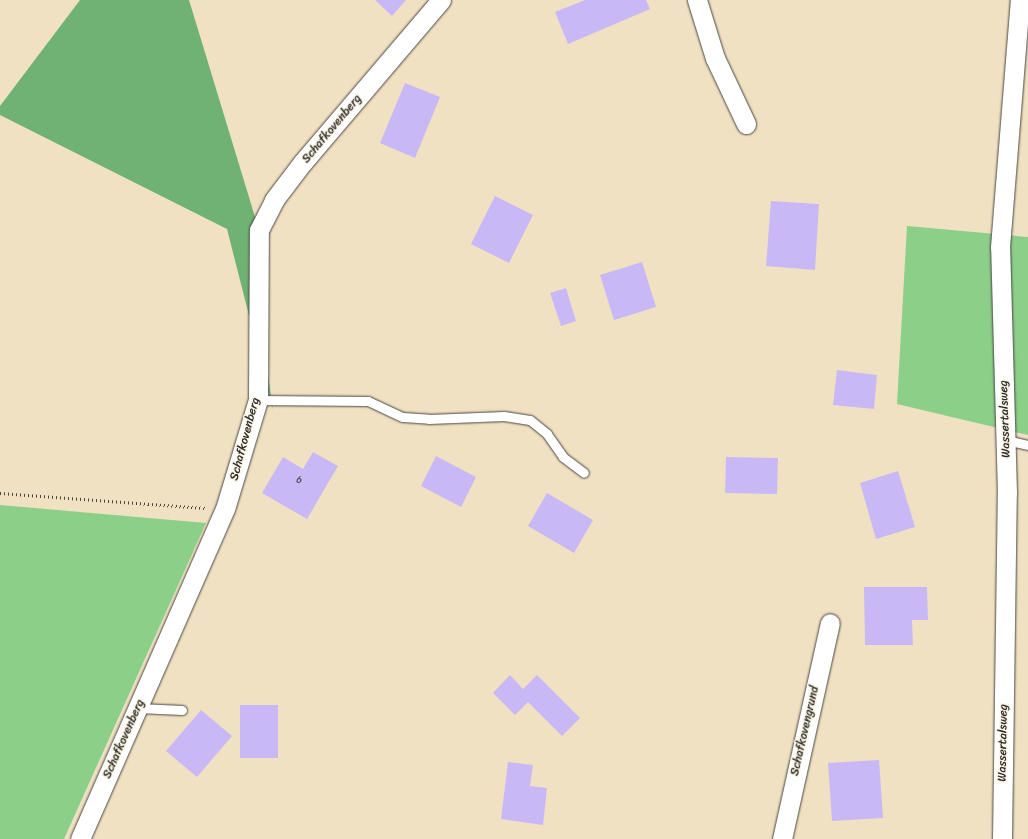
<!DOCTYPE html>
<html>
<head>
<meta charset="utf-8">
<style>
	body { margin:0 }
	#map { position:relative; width:1028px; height:839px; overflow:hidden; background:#f0e1c2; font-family:Sriracha,sans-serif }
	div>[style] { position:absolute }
	.green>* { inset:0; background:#8bcf88 }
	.forest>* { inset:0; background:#70b274 }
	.building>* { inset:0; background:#c8b9f6 }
	.path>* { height:2.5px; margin-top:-1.25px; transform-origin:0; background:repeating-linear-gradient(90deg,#494642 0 1px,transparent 0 4px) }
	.roads { filter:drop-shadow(0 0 1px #494642) drop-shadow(0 0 1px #494642) }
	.lane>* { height:9px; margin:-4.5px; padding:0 4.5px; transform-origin:4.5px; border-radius:4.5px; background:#fff }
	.street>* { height:19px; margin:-9.5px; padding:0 9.5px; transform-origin:9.5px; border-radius:9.5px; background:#fff }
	span { translate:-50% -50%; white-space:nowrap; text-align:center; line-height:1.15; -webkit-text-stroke:3px #fcf5e5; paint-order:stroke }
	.number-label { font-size:10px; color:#524e5e }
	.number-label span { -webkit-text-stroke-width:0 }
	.street-label { font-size:12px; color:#2b2b2b }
</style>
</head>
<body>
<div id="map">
	<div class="green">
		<i style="clip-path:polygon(907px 226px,1028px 237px,1028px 435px,897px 404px)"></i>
		<i style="clip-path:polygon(0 505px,206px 523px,64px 839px,0 839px)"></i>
	</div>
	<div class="forest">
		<i style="clip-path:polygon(80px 0,189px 0,259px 230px,259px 316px,273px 410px,227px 229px,0 115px,0 106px)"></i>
	</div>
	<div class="building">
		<i style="clip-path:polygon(375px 0,406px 0,392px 16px)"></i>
		<i style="clip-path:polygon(585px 0,646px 0,650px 9px,568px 44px,555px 12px)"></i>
		<i style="clip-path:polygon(405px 83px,440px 97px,415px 158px,380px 143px)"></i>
		<i style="clip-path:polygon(495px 196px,533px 215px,509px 263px,471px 244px)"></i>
		<i style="clip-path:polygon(771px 201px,819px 204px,815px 270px,766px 266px)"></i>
		<i style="clip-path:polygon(642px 262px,656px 307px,614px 320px,600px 275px)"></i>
		<i style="clip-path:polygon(566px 288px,576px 321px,561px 326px,550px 293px)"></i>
		<i style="clip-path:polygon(837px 370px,877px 375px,874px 409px,833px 405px)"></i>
		<i style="clip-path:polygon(313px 452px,338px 466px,307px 519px,262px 493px,283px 457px,303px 469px)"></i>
		<i style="clip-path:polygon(436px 456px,476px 477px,461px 507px,421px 486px)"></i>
		<i style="clip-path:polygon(726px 457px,778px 458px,777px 494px,725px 493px)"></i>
		<i style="clip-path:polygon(898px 471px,915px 527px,876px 539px,860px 483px)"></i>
		<i style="clip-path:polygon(547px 493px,593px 520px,574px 553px,528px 526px)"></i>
		<i style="clip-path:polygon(864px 587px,927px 587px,928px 620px,912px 620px,913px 645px,865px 645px)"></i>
		<i style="clip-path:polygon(510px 675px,523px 689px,537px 675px,580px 718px,562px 736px,528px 702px,515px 715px,493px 693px)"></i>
		<i style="clip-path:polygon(240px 705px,278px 705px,278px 758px,240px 758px)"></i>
		<i style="clip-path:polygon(201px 710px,232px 736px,197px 777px,166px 751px)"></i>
		<i style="clip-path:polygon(879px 760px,883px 818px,832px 821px,828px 763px)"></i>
		<i style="clip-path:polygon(508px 762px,533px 765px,530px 786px,547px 788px,543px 825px,501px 819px)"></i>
	</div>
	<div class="path">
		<i style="left:0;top:493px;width:206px;rotate:4.2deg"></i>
	</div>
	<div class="roads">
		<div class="lane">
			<i style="left:258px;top:400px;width:110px;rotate:0.5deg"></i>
			<i style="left:368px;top:401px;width:38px;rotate:25deg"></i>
			<i style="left:403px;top:417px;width:26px;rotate:4deg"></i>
			<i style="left:429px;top:419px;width:75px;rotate:-2.3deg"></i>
			<i style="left:504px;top:416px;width:26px;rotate:9deg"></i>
			<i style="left:530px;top:420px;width:22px;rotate:39deg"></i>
			<i style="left:547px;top:434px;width:28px;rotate:55deg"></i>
			<i style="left:563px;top:457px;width:26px;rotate:37deg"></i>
			<i style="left:1006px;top:440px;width:23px;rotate:13deg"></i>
			<i style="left:138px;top:708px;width:44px;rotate:2.6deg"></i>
		</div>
		<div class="street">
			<i style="left:697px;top:0;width:61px;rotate:72.8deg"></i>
			<i style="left:715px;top:58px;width:73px;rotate:64.8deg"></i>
			<i style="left:80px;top:839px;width:360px;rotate:-66.3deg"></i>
			<i style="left:225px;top:509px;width:114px;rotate:-73.2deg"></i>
			<i style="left:258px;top:400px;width:170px;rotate:-89.7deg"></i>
			<i style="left:259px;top:230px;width:34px;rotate:-63deg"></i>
			<i style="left:274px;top:200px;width:48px;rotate:-52.7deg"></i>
			<i style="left:303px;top:162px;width:213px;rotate:-49.6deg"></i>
			<i style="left:782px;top:839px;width:221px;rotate:-77.5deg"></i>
			<i style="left:1002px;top:839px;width:346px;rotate:-89.2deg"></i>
			<i style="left:1007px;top:493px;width:246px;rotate:-91.6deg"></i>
			<i style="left:1000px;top:247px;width:248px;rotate:-85.4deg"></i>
		</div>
	</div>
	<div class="number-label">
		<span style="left:299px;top:481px">6</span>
	</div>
	<div class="street-label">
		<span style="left:332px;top:129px;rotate:-50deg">Schafkovenberg</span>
		<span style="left:1005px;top:419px;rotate:-92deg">Wassertalsweg</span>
		<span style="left:245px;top:439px;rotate:-75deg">Schafkovenberg</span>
		<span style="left:805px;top:731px;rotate:-77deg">Schafkovengrund</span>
		<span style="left:124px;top:739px;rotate:-66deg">Schafkovenberg</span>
		<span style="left:1003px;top:743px;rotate:-89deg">Wassertalsweg</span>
	</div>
</div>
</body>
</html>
